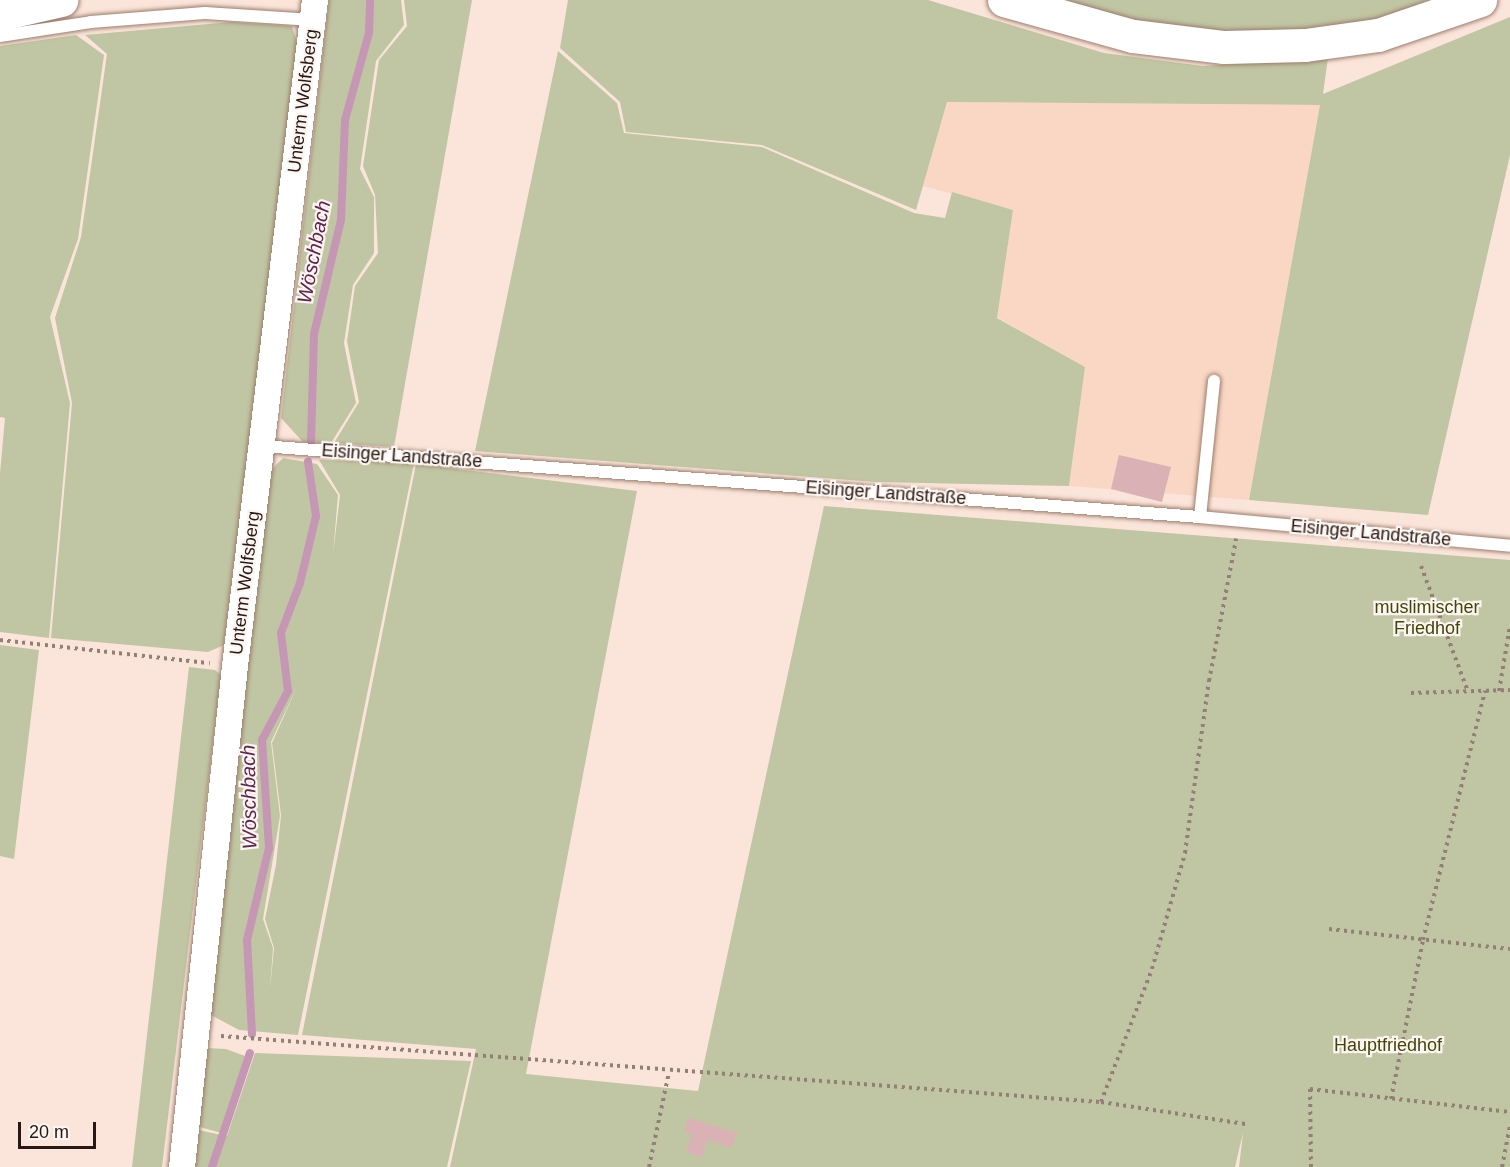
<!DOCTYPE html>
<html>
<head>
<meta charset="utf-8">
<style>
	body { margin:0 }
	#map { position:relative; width:1510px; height:1167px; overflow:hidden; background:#fbe5da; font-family:Arial,sans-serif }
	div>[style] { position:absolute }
	.built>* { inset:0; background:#fad7c5 }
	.green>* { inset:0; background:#c0c6a3 }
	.stream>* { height:8px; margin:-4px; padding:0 4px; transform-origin:4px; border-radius:4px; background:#c696b5 }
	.building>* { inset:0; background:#dab1b4 }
	.path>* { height:4px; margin-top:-2px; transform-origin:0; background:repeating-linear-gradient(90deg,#928077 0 3px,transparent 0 7.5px) }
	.roads { filter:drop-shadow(0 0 2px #9e7d6c) drop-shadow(0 0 2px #9e7d6c) }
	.service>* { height:12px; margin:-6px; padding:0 6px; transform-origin:6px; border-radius:6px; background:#fff }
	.minor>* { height:26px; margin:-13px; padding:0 13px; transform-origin:13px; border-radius:13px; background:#fff }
	.secondary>* { height:33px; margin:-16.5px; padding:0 16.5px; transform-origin:16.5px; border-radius:16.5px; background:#fff }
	span { translate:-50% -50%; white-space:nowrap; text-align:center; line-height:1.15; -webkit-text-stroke:4.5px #fdf5f1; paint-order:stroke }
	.street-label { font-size:18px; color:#261913 }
	.park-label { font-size:18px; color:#3f4708 }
	.water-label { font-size:20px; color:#60254f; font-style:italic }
	.scale { position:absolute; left:18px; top:1122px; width:78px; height:27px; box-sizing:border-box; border:3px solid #261913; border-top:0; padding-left:8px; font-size:18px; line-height:21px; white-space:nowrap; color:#261913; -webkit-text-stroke:4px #fdf5f1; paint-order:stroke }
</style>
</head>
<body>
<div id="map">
	<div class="built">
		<i style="clip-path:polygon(947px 102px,1320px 105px,1249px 500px,1069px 486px,1085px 367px,997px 317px,1013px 210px,923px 186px)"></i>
	</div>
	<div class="green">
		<i style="clip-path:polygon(329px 0,401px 0,404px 25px,376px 61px,360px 169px,374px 197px,374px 253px,353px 285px,344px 343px,356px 403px,331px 443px,303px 442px,281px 418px)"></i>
		<i style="clip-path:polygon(404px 0,472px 0,394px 447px,334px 443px,359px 402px,347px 341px,355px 286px,378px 253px,375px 195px,363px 166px,379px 60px,407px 26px)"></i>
		<i style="clip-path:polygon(568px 0,928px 0,1104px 53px,1203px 66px,1328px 58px,1323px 94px,1510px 17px,1510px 155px,1428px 515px,1249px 500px,1320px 105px,947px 102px,916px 210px,762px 145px,626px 132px,620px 102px,560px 48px)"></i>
		<i style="clip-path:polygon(1048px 0,1432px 0,1376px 19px,1310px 31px,1230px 33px,1130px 22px)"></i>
		<i style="clip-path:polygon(231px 22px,292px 26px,298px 46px,224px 645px,208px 652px,51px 638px,72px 403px,55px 318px,81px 237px,107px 54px,85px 35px)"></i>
		<i style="clip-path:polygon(76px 35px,104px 55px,78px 239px,50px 317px,70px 403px,49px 638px,0 632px,0 473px,5px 418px,0 417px,0 46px)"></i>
		<i style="clip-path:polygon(558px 51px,617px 103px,624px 133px,762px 147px,914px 213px,945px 218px,952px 192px,1013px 210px,997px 318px,1085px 367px,1069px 486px,876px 482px,475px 451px)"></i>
		<i style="clip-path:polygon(evenodd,283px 458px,317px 464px,338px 495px,333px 554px,340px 495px,319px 460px,414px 463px,298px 1035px,239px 1030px,211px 1015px,212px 955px,246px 663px,272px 469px,283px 458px,297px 687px,272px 743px,281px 815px,276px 865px,265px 919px,274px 948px,270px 989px,273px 948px,263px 919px,280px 816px,271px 742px,297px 687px)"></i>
		<i style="clip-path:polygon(416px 464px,637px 491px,526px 1074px,698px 1091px,824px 506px,1510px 560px,1510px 1167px,1239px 1167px,1243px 1133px,1235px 1167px,450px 1167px,476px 1049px,302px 1035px)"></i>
		<i style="clip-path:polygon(0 645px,39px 650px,14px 859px,0 856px)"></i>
		<i style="clip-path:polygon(189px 667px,215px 670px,221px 675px,162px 1167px,132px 1167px)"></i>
		<i style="clip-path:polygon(207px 1048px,226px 1049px,245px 1056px,221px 1133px,193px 1125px,197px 1081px)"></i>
		<i style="clip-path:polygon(255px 1053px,471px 1061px,447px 1167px,187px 1167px,193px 1129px,227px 1136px)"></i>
	</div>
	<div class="stream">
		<i style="left:311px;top:442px;width:108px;rotate:-88.4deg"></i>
		<i style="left:314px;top:334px;width:117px;rotate:-76.7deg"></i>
		<i style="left:341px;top:220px;width:100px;rotate:-87.7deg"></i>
		<i style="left:345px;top:120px;width:90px;rotate:-74.6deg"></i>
		<i style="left:369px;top:33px;width:33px;rotate:-88deg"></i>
		<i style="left:252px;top:1034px;width:94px;rotate:-93deg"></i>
		<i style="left:247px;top:940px;width:95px;rotate:-76.6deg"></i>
		<i style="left:269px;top:848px;width:108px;rotate:-93.7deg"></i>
		<i style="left:262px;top:740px;width:55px;rotate:-62deg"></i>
		<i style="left:288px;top:691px;width:58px;rotate:-96.9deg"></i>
		<i style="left:281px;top:633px;width:53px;rotate:-69.2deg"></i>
		<i style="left:300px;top:583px;width:69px;rotate:-76.6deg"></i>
		<i style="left:316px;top:516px;width:55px;rotate:-98.4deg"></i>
		<i style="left:212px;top:1167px;width:120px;rotate:-71.6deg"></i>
	</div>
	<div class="building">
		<i style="clip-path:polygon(1119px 455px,1171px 467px,1162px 502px,1111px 489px)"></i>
		<i style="clip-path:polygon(689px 1118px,737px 1133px,732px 1148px,707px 1140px,702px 1157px,686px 1152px,692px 1135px,684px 1132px)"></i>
	</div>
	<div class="path">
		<i style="left:1421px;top:566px;width:134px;rotate:69.5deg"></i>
		<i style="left:0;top:640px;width:211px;rotate:6.3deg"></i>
		<i style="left:1499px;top:691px;width:67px;rotate:-80.5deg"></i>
		<i style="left:1411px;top:693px;width:99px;rotate:-1.7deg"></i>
		<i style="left:1329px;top:929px;width:182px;rotate:6.3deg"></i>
		<i style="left:221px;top:1036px;width:882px;rotate:4.29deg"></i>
		<i style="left:1101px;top:1102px;width:146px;rotate:8.7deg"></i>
		<i style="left:1391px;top:1099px;width:162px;rotate:-78.6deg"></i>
		<i style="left:1423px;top:940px;width:257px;rotate:-76deg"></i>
		<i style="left:1101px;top:1102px;width:142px;rotate:-69deg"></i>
		<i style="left:1152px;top:969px;width:121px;rotate:-74.1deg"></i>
		<i style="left:1185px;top:853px;width:174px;rotate:-82.1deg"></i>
		<i style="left:1209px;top:681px;width:145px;rotate:-79.2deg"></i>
		<i style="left:649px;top:1167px;width:97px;rotate:-78.1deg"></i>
		<i style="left:1311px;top:1167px;width:78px;rotate:-90.7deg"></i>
		<i style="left:1310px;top:1089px;width:201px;rotate:6.6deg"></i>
		<i style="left:1502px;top:1167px;width:43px;rotate:-79.2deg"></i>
	</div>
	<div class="roads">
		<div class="service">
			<i style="left:0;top:36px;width:92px;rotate:-8.7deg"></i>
			<i style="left:91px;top:22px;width:114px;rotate:-4.5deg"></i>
			<i style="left:205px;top:13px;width:108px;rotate:3.7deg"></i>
			<i style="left:262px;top:446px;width:941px;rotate:4.33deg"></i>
			<i style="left:1200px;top:517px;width:311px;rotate:5.3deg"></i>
			<i style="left:1200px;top:517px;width:137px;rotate:-84.1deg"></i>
		</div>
		<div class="minor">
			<i style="left:182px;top:1167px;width:504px;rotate:-83.96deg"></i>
			<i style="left:235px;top:666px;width:671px;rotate:-83.15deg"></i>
		</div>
		<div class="secondary">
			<i style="left:1004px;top:0;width:134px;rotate:15.6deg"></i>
			<i style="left:1133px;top:36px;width:92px;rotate:6.9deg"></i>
			<i style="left:1224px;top:47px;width:81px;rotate:-1.4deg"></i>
			<i style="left:1305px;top:45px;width:74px;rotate:-7.8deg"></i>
			<i style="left:1378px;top:35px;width:108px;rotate:-18.9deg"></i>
			<i style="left:0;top:14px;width:63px;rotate:-12.9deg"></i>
		</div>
	</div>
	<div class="street-label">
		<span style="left:303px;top:101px;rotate:-83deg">Unterm Wolfsberg</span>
		<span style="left:402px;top:456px;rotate:4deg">Eisinger Landstraße</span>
		<span style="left:886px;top:493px;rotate:4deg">Eisinger Landstraße</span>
		<span style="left:1371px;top:533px;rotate:5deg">Eisinger Landstraße</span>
		<span style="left:245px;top:583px;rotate:-83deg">Unterm Wolfsberg</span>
	</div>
	<div class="park-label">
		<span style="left:1427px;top:618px">muslimischer<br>Friedhof</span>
		<span style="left:1388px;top:1045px">Hauptfriedhof</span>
	</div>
	<div class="water-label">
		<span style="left:314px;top:252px;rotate:-79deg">Wöschbach</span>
		<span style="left:249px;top:797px;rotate:-91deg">Wöschbach</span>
	</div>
	<div class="scale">20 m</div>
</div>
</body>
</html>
